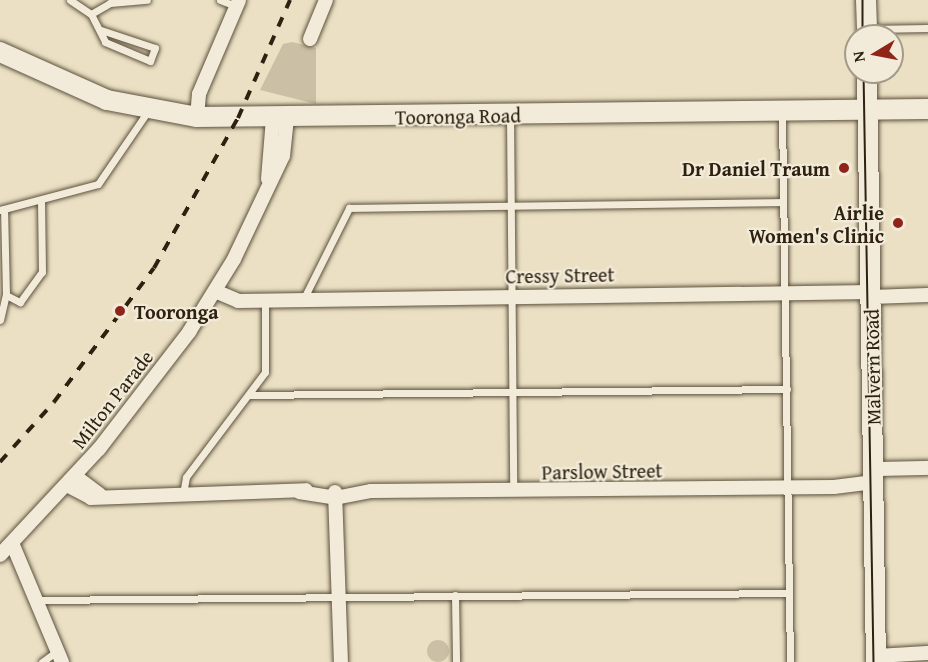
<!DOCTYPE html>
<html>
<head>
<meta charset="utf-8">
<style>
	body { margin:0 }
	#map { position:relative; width:928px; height:662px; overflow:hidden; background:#ebe0c4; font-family:"Gentium Book Plus",serif }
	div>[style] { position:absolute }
	.green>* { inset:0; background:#cbc0a5 }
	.round { border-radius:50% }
	.roads { filter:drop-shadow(0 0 2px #5d513d) drop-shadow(0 0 2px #5d513d) }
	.service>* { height:7px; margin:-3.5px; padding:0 3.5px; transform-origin:3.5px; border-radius:3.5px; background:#f2ebd9 }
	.minor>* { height:14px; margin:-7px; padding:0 7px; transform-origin:7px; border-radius:7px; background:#f2ebd9 }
	.secondary>* { height:20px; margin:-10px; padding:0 10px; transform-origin:10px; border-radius:10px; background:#f2ebd9 }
	.tram>* { height:1.5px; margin:-0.75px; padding:0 0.75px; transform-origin:0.75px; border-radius:0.75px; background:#2e2110 }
	.rail>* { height:4px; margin-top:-2px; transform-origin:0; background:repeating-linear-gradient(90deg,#2e2110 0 10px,transparent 0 20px) }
	.dots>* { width:16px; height:16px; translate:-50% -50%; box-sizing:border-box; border:3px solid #f2ebd9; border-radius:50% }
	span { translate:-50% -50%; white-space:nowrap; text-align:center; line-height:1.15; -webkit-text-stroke:4.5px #f2ebd9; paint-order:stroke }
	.street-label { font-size:20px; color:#2e2110 }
	.poi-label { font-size:20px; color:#2e2110; font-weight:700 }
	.right { translate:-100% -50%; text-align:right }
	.left { translate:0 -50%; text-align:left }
	.north { position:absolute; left:844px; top:24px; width:60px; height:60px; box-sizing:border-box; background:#f2ebd9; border:2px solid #a49a89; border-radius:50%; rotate:260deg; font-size:16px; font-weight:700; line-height:24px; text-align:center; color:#2e2110 }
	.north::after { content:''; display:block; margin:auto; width:21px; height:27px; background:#8f2418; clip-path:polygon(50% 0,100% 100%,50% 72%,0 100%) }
</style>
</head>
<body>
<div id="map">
	<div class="green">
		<i style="clip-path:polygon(292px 42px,316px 48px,316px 104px,260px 90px,283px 44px)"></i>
		<i class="round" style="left:427px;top:640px;width:22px;height:22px"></i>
	</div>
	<div class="roads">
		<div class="service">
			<i style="left:70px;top:0;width:25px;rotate:34deg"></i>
			<i style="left:91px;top:14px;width:22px;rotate:-30deg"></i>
			<i style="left:110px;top:3px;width:37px;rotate:-5deg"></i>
			<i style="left:220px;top:0;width:17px;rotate:21deg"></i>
			<i style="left:91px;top:14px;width:31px;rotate:63deg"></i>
			<i style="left:105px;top:42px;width:49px;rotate:22.9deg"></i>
			<i style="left:150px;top:61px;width:14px;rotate:-69deg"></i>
			<i style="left:155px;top:48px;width:57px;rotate:-161.6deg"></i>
			<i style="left:869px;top:29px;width:59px;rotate:-1deg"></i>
			<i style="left:782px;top:113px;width:549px;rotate:89.17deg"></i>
			<i style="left:510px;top:116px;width:375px;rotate:89.5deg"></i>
			<i style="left:0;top:210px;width:101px;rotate:-14.9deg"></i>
			<i style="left:98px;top:184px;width:88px;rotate:-55.6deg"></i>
			<i style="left:6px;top:295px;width:16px;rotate:27deg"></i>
			<i style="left:20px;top:302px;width:37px;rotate:-54deg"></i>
			<i style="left:42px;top:272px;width:72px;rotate:-90.8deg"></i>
			<i style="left:304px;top:298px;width:101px;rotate:-63.4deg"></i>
			<i style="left:349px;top:208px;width:434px;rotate:-0.8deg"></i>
			<i style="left:0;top:320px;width:26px;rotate:-77deg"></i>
			<i style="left:6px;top:295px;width:86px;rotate:-91.3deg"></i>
			<i style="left:249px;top:395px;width:538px;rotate:-0.64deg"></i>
			<i style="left:183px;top:494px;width:17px;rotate:-80deg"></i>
			<i style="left:186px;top:477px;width:131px;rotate:-53deg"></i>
			<i style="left:265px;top:372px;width:74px;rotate:-90deg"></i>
			<i style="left:455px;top:595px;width:67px;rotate:89.1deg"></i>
			<i style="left:36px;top:600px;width:753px;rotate:-0.53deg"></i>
			<i style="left:42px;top:662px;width:19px;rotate:-36deg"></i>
		</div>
		<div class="minor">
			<i style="left:310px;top:39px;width:42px;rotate:-67.7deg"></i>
			<i style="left:197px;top:117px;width:23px;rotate:-85deg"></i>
			<i style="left:199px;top:94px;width:102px;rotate:-66.9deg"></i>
			<i style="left:268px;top:179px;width:61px;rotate:-85.3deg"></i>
			<i style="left:215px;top:291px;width:25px;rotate:23deg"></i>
			<i style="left:238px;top:301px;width:633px;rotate:-0.81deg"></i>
			<i style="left:871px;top:297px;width:57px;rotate:-2deg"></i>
			<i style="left:874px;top:469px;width:54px;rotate:-1.1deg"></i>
			<i style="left:75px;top:476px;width:31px;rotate:37deg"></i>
			<i style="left:67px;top:485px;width:27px;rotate:28deg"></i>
			<i style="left:91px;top:498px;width:215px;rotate:-2.1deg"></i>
			<i style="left:299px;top:492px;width:36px;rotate:9deg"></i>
			<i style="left:335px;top:498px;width:37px;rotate:-11deg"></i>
			<i style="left:371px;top:491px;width:463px;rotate:-0.5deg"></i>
			<i style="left:834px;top:487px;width:40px;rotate:-7.1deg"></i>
			<i style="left:335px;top:492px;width:170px;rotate:88deg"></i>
			<i style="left:12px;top:543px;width:129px;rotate:67.2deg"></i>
			<i style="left:0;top:555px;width:145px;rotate:-47deg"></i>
			<i style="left:99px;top:449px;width:148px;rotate:-52.4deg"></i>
			<i style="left:189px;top:332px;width:86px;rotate:-58.3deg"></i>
			<i style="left:234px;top:259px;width:114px;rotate:-64.6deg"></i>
			<i style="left:283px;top:156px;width:38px;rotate:-84deg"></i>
			<i style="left:876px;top:656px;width:52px;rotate:-3.3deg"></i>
		</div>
		<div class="secondary">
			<i style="left:866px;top:0;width:36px;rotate:88deg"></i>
			<i style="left:0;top:52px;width:117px;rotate:24.2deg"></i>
			<i style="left:107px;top:100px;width:92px;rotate:10.7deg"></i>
			<i style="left:197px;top:117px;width:731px;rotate:-0.63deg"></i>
			<i style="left:867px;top:72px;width:590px;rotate:89.13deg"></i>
		</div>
	</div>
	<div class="tram">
		<i style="left:863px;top:0;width:36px;rotate:90deg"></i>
		<i style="left:864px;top:72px;width:590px;rotate:89.03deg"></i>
	</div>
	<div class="rail">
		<i style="left:0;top:462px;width:81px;rotate:-48deg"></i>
		<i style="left:54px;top:402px;width:167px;rotate:-53.3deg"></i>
		<i style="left:154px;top:268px;width:172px;rotate:-60.8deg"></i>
		<i style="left:238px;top:118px;width:129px;rotate:-66.2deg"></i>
	</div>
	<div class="dots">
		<i style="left:844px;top:168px;background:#8f2418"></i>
		<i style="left:898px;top:223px;background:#8f2418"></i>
		<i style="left:120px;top:311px;background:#8f2418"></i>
	</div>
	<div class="street-label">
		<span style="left:458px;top:116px;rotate:-1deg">Tooronga Road</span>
		<span style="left:560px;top:275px;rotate:-1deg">Cressy Street</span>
		<span style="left:872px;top:367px;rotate:-91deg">Malvern Road</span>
		<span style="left:112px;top:399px;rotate:-52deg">Milton Parade</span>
		<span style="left:602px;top:471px;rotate:-1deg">Parslow Street</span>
	</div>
	<div class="poi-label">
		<span class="right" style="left:830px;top:168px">Dr Daniel Traum</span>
		<span class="right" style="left:884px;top:224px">Airlie<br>Women's Clinic</span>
		<span class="left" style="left:134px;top:311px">Tooronga</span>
	</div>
	<div class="north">N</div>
</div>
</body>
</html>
